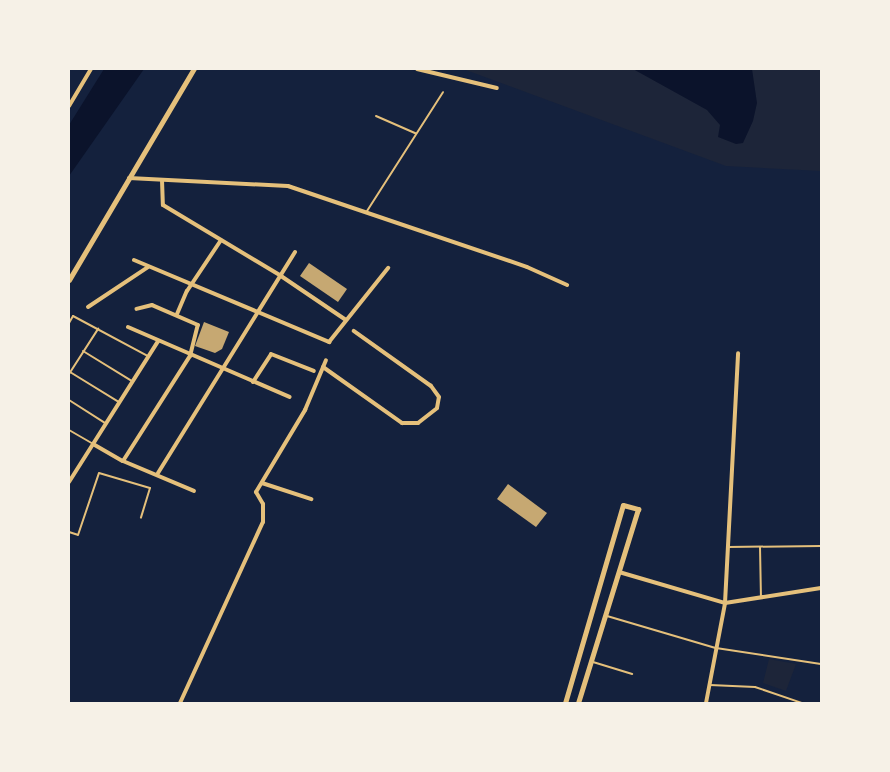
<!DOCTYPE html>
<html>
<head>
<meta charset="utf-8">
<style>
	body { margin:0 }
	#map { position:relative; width:890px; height:772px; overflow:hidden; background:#14213d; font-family:Manrope,sans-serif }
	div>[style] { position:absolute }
	.green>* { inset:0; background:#1d2539 }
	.water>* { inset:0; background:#0b132b }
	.building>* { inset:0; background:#c6a872 }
	.service>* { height:2px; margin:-1px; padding:0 1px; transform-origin:1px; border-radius:1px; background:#e5c07b }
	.minor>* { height:4px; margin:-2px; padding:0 2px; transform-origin:2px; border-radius:2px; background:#e5c07b }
	.tertiary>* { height:4.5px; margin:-2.25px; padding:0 2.25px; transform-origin:2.25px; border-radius:2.25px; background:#e5c07b }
	.secondary>* { height:5px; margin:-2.5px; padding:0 2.5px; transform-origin:2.5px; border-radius:2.5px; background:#e5c07b }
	span { translate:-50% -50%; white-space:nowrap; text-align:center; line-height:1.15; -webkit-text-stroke:5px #f6f1e7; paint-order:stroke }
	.frame { position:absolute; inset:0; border:70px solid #f6f1e7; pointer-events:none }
</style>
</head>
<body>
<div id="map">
	<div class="green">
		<i style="clip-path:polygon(463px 69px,821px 69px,821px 171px,726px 166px)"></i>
		<i style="clip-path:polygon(769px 659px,796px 664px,786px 691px,763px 683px)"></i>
	</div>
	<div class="water">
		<i style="clip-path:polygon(104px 69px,144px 69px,69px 176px,69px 125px)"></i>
		<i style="clip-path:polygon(633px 69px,752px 69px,757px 103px,753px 121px,743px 143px,736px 144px,718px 137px,720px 125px,707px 110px)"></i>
	</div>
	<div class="building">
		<i style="clip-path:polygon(309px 263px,347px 289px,338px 302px,300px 276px)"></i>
		<i style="clip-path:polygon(204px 322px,229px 332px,222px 349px,215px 353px,195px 346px)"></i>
		<i style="clip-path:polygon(508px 484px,547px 513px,536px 527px,497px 499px)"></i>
	</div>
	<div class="service">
		<i style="left:376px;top:116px;width:43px;rotate:23.6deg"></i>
		<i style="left:367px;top:211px;width:141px;rotate:-57.4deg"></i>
		<i style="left:69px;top:323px;width:8px;rotate:-60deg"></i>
		<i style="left:73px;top:316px;width:85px;rotate:28.1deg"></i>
		<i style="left:83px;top:351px;width:57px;rotate:31.5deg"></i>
		<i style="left:70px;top:372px;width:57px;rotate:31.5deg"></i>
		<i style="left:69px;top:374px;width:54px;rotate:-57.2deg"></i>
		<i style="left:69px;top:400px;width:43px;rotate:32.6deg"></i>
		<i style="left:69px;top:430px;width:28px;rotate:30deg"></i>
		<i style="left:69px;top:532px;width:9px;rotate:18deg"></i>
		<i style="left:78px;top:535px;width:65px;rotate:-71.3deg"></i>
		<i style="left:99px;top:473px;width:53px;rotate:16.4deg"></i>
		<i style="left:150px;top:488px;width:31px;rotate:107deg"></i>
		<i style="left:728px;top:547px;width:93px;rotate:-0.6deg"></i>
		<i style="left:760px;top:547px;width:50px;rotate:88.9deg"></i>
		<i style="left:607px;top:616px;width:114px;rotate:16.4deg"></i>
		<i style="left:716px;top:648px;width:106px;rotate:8.7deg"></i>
		<i style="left:593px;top:662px;width:41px;rotate:17.1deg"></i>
		<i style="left:710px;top:685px;width:45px;rotate:2.5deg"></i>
		<i style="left:755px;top:687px;width:50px;rotate:18.8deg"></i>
	</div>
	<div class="minor">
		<i style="left:417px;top:69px;width:82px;rotate:13.4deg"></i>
		<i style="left:69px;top:106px;width:43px;rotate:-59.3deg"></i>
		<i style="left:129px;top:178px;width:159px;rotate:2.9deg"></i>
		<i style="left:288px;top:186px;width:252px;rotate:18.7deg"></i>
		<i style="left:527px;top:267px;width:44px;rotate:24.2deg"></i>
		<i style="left:162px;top:180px;width:25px;rotate:88deg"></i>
		<i style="left:163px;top:205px;width:138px;rotate:31deg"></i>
		<i style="left:281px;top:276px;width:78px;rotate:34.1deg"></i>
		<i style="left:134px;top:260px;width:212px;rotate:22.8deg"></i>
		<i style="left:329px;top:342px;width:95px;rotate:-51.4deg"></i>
		<i style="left:88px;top:307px;width:72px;rotate:-33.7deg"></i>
		<i style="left:177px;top:314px;width:25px;rotate:-67deg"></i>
		<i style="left:187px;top:291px;width:61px;rotate:-56.3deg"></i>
		<i style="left:128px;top:327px;width:176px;rotate:23.4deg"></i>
		<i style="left:323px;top:367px;width:97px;rotate:35.3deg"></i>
		<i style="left:402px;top:423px;width:16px"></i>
		<i style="left:418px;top:423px;width:24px;rotate:-38deg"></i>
		<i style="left:437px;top:408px;width:11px;rotate:-80deg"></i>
		<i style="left:439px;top:397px;width:14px;rotate:-126deg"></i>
		<i style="left:431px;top:386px;width:95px;rotate:-144.5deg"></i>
		<i style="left:253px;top:382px;width:33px;rotate:-57deg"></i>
		<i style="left:271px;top:354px;width:46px;rotate:21.6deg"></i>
		<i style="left:93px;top:444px;width:34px;rotate:30deg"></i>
		<i style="left:123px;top:461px;width:77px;rotate:22.9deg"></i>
		<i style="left:123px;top:461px;width:125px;rotate:-57.5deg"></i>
		<i style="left:190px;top:356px;width:32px;rotate:-76deg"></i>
		<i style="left:198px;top:325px;width:50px;rotate:-156.5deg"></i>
		<i style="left:152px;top:305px;width:16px;rotate:166deg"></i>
		<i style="left:158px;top:473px;width:260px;rotate:-58.2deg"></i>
		<i style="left:69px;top:482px;width:167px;rotate:-57.7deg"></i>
		<i style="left:262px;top:483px;width:52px;rotate:18.1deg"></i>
		<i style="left:619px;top:572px;width:110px;rotate:16.3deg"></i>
		<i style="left:725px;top:603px;width:97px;rotate:-8.9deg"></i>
		<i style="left:180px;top:703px;width:199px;rotate:-65.4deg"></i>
		<i style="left:263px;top:522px;width:18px;rotate:-90deg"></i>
		<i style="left:263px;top:504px;width:14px;rotate:-120deg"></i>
		<i style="left:256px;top:492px;width:96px;rotate:-59.1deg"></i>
		<i style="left:305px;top:410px;width:54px;rotate:-67.2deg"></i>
		<i style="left:706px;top:703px;width:102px;rotate:-79.2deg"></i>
		<i style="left:725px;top:603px;width:250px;rotate:-87deg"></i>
	</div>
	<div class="tertiary">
		<i style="left:69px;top:280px;width:245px;rotate:-59.4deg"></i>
	</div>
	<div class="secondary">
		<i style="left:565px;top:703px;width:206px;rotate:-73.7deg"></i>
		<i style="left:623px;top:505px;width:16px;rotate:15deg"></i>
		<i style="left:638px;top:509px;width:203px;rotate:107.2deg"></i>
	</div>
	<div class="frame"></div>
</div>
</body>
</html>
